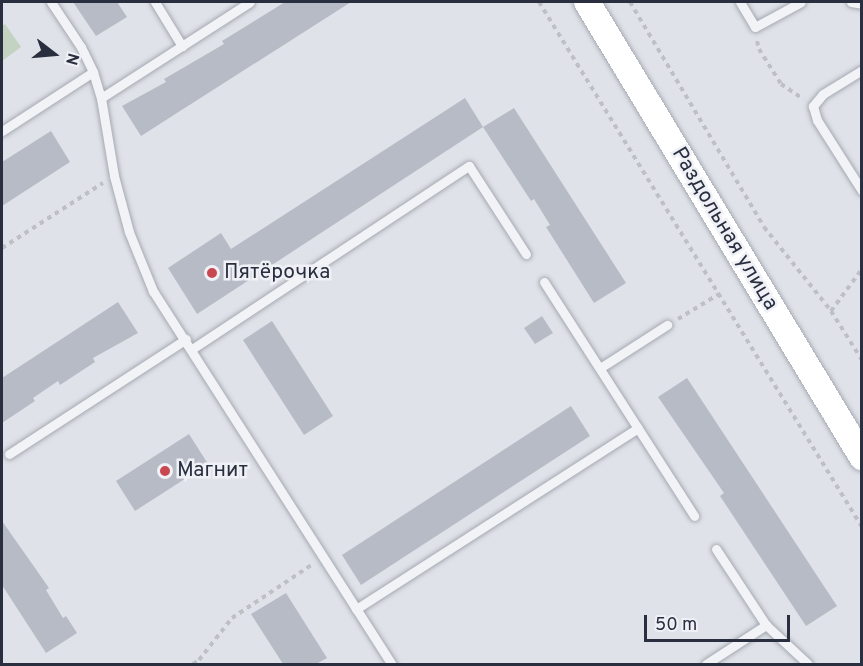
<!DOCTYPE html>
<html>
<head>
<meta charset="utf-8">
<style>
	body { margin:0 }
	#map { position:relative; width:863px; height:666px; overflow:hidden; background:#dfe2e8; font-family:Overpass,sans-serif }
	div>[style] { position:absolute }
	.green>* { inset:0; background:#c4d2c1 }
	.building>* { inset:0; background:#b7bbc5 }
	.path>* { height:4px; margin-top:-2px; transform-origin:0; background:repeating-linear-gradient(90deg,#bec0c6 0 4.5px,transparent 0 9px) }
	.roads { filter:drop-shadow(0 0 2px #a5a9b2) drop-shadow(0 0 2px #a5a9b2) }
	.service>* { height:9px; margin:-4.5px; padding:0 4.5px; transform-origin:4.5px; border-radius:4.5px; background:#f2f3f6 }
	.secondary>* { height:26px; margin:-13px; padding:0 13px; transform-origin:13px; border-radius:13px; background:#fff }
	.dots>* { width:16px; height:16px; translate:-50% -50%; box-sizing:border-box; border:3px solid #eff1f6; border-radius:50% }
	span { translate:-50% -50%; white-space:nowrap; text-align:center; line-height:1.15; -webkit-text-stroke:5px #eff1f6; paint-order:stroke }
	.street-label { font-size:21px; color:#292f3f }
	.poi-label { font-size:21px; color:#292f3f }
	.left { translate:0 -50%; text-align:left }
	.frame { position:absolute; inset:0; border:3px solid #292f3f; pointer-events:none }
	.north { position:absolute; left:24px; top:24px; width:60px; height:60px; -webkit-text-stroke:4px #eff1f6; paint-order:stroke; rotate:106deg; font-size:16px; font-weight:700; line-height:24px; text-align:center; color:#292f3f }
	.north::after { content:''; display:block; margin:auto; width:21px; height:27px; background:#292f3f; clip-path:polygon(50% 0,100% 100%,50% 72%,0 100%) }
	.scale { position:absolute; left:644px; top:615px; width:146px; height:27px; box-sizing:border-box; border:3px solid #292f3f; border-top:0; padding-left:8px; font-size:18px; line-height:21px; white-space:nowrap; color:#292f3f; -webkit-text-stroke:4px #eff1f6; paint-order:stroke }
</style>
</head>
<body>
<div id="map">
	<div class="green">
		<i style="clip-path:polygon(5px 24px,21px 47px,2px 61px,2px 26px)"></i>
	</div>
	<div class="building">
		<i style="clip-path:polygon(73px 2px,117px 2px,127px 17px,96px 36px)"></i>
		<i style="clip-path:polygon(285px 2px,351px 2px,141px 136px,122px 106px,166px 82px,164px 79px,224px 44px,222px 41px)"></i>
		<i style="clip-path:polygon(465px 98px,483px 127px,197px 314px,168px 268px,221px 233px,231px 249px)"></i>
		<i style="clip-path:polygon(514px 108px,626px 283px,594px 303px,546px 227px,550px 225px,534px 199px,531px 201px,483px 127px)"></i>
		<i style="clip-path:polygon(51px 131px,70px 162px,2px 206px,2px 162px)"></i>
		<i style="clip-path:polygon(118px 302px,138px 333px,93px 358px,95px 362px,60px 385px,58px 381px,33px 398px,35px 401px,2px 423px,2px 378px)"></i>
		<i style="clip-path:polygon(542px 316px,553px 333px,535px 344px,524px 328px)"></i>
		<i style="clip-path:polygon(272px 321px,333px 416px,304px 435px,243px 340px)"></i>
		<i style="clip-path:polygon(687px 378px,837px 606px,806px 626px,720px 496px,724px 493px,658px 397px)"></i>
		<i style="clip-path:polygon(571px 406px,590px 436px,361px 585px,342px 555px)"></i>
		<i style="clip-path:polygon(189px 434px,208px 464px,135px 511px,116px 481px)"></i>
		<i style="clip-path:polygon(2px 521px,49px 588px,46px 590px,63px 618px,66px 616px,77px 633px,46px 653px,2px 585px)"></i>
		<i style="clip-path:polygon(286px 593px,327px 658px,316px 664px,283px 664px,251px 614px)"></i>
	</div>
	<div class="path">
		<i style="left:539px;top:2px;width:616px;rotate:58.4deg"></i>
		<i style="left:630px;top:2px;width:262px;rotate:59.2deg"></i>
		<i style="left:764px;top:227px;width:107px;rotate:51.4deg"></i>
		<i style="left:831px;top:311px;width:58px;rotate:57.7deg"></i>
		<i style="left:757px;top:41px;width:8px;rotate:76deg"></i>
		<i style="left:759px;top:49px;width:41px;rotate:57.8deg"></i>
		<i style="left:781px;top:84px;width:27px;rotate:34deg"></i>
		<i style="left:2px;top:248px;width:120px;rotate:-32.8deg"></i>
		<i style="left:831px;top:311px;width:52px;rotate:-53.6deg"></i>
		<i style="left:678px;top:319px;width:48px;rotate:-31.4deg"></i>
		<i style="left:193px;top:664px;width:7px;rotate:-34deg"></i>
		<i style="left:199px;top:660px;width:53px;rotate:-51.8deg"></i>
		<i style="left:232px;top:618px;width:97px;rotate:-33.7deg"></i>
	</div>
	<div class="roads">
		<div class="service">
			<i style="left:51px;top:2px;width:54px;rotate:56.3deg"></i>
			<i style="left:81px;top:47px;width:28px;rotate:64deg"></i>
			<i style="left:93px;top:72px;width:27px;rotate:73deg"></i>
			<i style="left:101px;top:98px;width:79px;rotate:80.5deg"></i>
			<i style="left:114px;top:176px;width:58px;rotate:75deg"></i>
			<i style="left:129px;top:232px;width:64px;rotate:67.9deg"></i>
			<i style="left:153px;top:291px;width:443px;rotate:57.4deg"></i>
			<i style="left:155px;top:2px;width:52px;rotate:58.5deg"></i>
			<i style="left:740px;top:2px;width:29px;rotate:59deg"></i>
			<i style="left:755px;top:27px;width:52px;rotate:-28.5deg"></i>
			<i style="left:851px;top:2px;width:11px;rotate:10deg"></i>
			<i style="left:862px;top:70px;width:46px;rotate:148.4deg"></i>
			<i style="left:823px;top:94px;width:16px;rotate:130deg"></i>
			<i style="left:813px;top:106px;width:15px;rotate:74deg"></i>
			<i style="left:817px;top:120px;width:84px;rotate:57.6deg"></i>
			<i style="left:101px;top:98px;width:177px;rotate:-32.8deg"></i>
			<i style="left:2px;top:131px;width:108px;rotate:-33deg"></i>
			<i style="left:544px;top:282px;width:278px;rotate:57.3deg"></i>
			<i style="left:192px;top:349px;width:332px;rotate:-33.5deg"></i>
			<i style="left:469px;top:166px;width:105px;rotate:57.1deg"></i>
			<i style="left:600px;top:368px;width:80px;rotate:-32.7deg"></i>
			<i style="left:9px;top:454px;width:211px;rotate:-33deg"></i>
			<i style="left:716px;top:549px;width:91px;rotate:56.7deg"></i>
			<i style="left:356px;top:609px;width:335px;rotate:-32.7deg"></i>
			<i style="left:706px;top:664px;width:72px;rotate:-33deg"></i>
			<i style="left:766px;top:625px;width:57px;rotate:42.9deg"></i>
		</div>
		<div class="secondary">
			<i style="left:587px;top:2px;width:532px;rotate:58.85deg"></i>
		</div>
	</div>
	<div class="dots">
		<i style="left:212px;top:273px;background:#c94850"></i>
		<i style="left:165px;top:471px;background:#c94850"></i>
	</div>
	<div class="street-label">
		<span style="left:724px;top:229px;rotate:59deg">Раздольная улица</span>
	</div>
	<div class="poi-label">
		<span class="left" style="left:224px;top:273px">Пятёрочка</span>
		<span class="left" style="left:177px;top:471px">Магнит</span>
	</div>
	<div class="frame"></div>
	<div class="north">N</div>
	<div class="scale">50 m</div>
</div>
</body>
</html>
